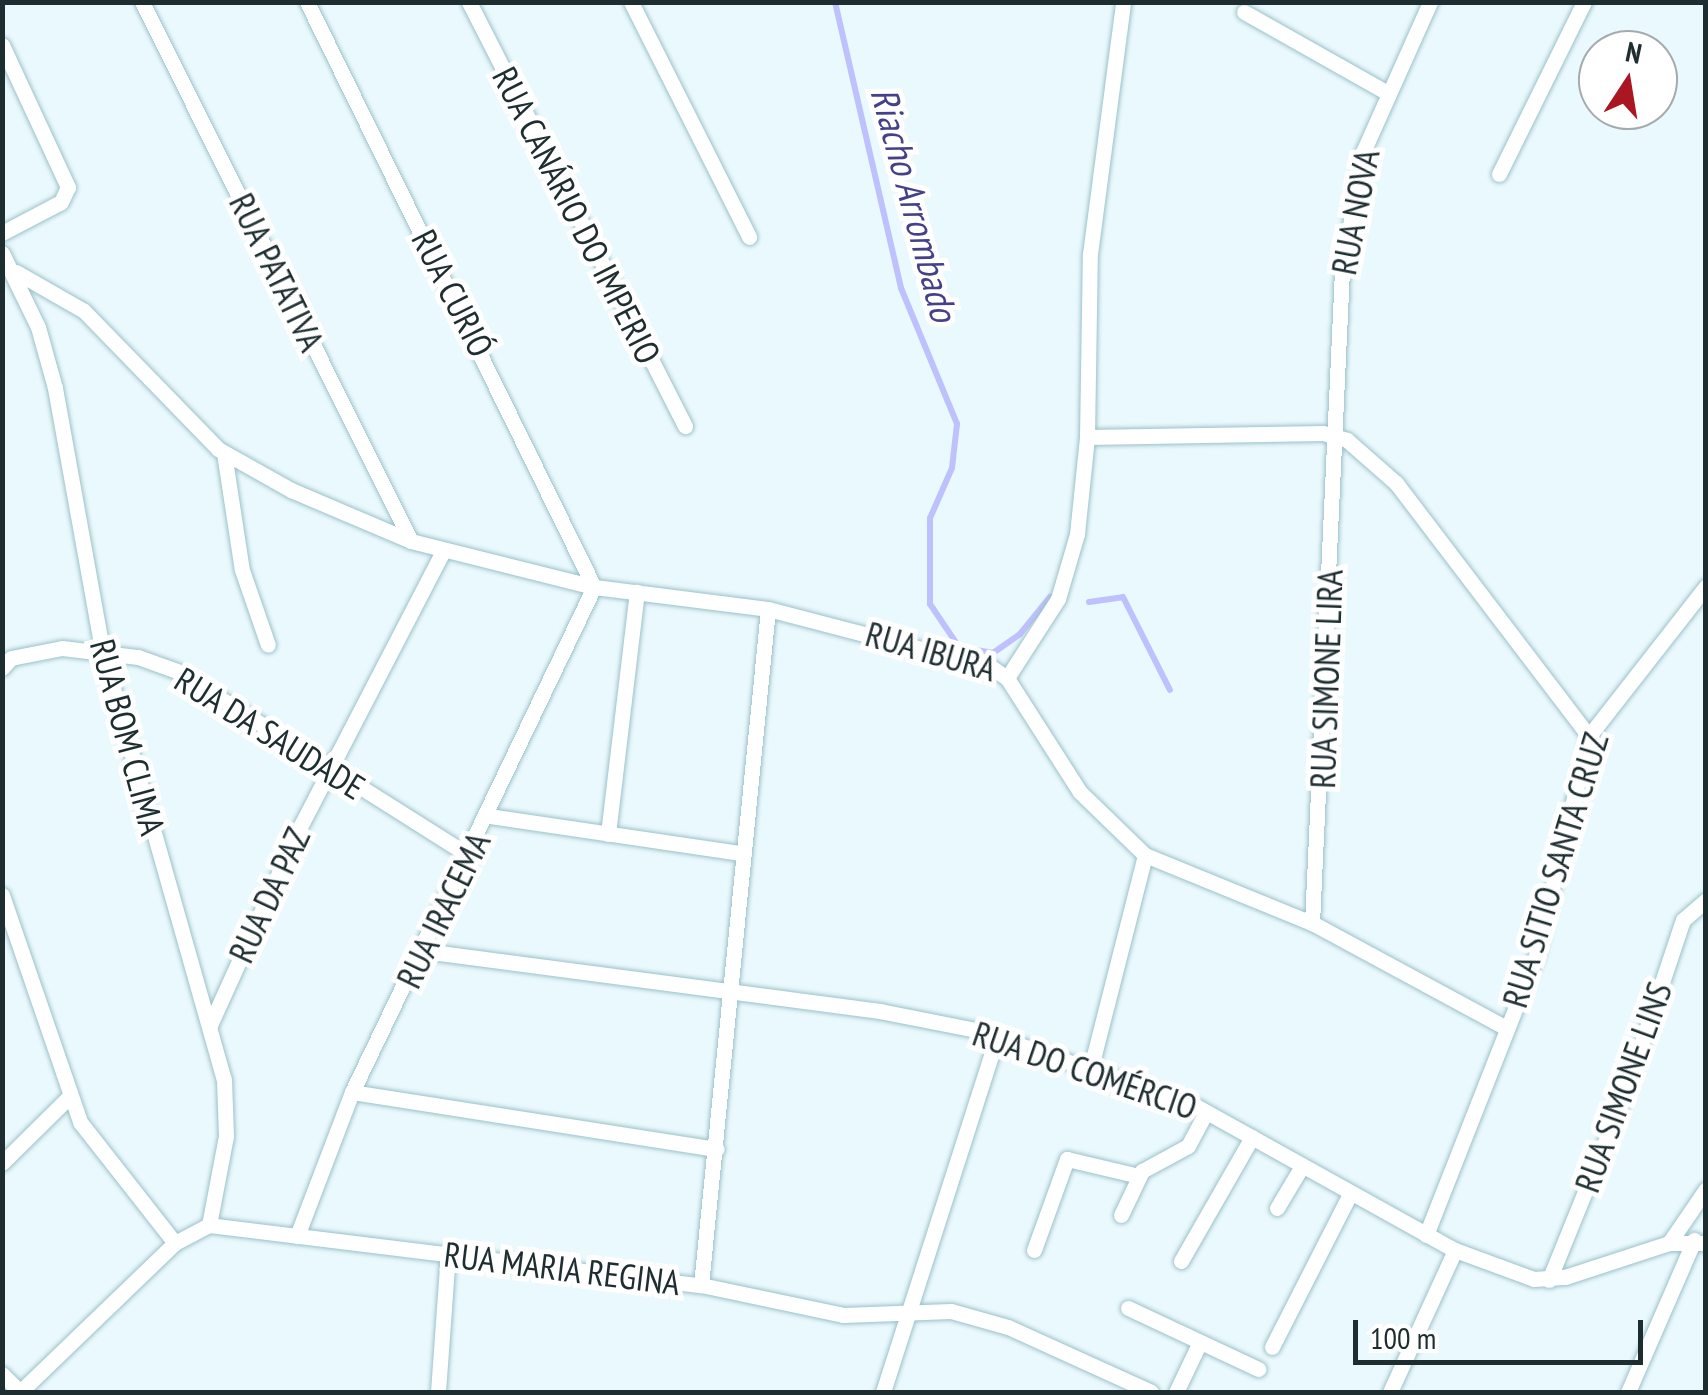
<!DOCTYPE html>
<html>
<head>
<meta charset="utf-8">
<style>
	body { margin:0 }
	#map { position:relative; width:1708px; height:1395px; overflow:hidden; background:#eaf9fd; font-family:"PT Sans Narrow",sans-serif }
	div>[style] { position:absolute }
	.stream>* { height:6px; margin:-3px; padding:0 3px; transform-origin:3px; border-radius:3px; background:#bec1fe }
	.roads { filter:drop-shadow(0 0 2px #9bc1ca) drop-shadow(0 0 2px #9bc1ca) }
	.street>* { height:15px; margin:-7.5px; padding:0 7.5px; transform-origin:7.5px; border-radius:7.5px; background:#fff }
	span { translate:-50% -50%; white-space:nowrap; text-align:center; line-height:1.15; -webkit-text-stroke:10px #fff; paint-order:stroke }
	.street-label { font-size:35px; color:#1d2d30 }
	.water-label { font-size:38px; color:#444189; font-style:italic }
	.frame { position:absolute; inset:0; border:5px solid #1d2d30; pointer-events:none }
	.north { position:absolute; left:1578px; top:30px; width:100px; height:100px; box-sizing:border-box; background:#fff; border:2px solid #a5abac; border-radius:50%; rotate:12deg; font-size:28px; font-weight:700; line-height:40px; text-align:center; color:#1d2d30 }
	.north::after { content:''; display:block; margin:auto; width:35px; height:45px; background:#aa1622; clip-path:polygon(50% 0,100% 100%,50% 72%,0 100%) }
	.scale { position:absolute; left:1353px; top:1320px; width:290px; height:45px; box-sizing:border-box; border:5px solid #1d2d30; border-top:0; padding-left:12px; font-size:30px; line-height:35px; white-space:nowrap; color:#1d2d30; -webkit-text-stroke:8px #fff; paint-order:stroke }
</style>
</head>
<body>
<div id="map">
	<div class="stream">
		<i style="left:835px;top:2px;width:294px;rotate:77deg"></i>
		<i style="left:901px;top:288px;width:147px;rotate:67.6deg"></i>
		<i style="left:957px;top:424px;width:44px;rotate:96.5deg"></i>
		<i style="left:952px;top:468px;width:55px;rotate:113.7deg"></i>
		<i style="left:930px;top:518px;width:86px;rotate:90deg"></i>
		<i style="left:930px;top:604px;width:52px;rotate:56deg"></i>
		<i style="left:959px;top:647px;width:35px;rotate:10deg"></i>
		<i style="left:993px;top:653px;width:33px;rotate:-35deg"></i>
		<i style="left:1020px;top:634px;width:48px;rotate:-51deg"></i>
		<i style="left:1089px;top:602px;width:34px;rotate:-8deg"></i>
		<i style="left:1123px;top:597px;width:104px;rotate:63.2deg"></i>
	</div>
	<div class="roads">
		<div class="street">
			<i style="left:142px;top:2px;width:602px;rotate:63.48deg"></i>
			<i style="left:469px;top:2px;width:476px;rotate:63deg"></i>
			<i style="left:631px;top:2px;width:263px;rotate:63.3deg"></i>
			<i style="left:1244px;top:12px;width:163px;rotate:29.4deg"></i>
			<i style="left:2px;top:45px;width:157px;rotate:65.1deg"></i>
			<i style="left:68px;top:187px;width:17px;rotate:115deg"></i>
			<i style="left:61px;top:202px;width:67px;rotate:152.3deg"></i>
			<i style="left:1499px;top:174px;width:192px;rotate:-63.7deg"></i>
			<i style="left:2px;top:253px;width:82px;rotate:64.1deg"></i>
			<i style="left:38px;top:327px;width:63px;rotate:74.4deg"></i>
			<i style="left:55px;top:388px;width:265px;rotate:79.8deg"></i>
			<i style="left:102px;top:649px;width:447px;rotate:74.2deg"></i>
			<i style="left:224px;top:1079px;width:57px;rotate:88deg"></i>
			<i style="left:226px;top:1136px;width:91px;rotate:100.8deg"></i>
			<i style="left:16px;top:272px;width:78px;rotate:29.8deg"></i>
			<i style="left:84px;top:311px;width:192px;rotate:45.8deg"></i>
			<i style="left:218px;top:449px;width:84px;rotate:29.3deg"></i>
			<i style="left:291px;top:490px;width:130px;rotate:23deg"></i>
			<i style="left:411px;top:541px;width:189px;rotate:14.1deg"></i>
			<i style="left:594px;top:587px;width:175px;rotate:7.2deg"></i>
			<i style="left:768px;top:609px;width:230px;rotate:14.6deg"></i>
			<i style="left:991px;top:667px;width:19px;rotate:35deg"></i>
			<i style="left:1007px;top:678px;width:135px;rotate:57.4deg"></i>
			<i style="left:1080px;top:792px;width:91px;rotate:44.1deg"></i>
			<i style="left:1145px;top:855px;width:180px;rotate:22.2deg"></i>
			<i style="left:1312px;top:923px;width:221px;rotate:28.4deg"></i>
			<i style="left:1087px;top:437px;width:236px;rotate:-1deg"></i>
			<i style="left:1323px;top:433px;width:25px;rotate:16deg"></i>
			<i style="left:1347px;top:440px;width:65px;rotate:41.3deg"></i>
			<i style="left:1396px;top:483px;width:318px;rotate:52.7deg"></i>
			<i style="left:224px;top:453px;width:118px;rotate:81.3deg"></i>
			<i style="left:242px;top:570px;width:79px;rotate:70.9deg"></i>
			<i style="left:2px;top:668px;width:13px;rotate:-48deg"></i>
			<i style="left:11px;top:658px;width:52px;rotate:-11.1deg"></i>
			<i style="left:62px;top:648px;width:77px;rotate:6.8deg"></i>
			<i style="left:138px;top:657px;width:41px;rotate:19.7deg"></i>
			<i style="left:177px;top:671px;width:347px;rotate:32.3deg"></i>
			<i style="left:1007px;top:678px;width:94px;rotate:-57.2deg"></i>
			<i style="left:1058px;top:599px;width:68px;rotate:-73.7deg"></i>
			<i style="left:1077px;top:534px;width:98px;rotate:-84.1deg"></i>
			<i style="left:1087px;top:437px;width:183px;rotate:-89.1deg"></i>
			<i style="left:1090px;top:254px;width:254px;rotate:-82.5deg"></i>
			<i style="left:489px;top:816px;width:254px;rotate:8.4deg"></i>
			<i style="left:608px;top:834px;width:244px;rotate:-83.2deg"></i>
			<i style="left:2px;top:895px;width:240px;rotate:71deg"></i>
			<i style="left:80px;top:1122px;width:154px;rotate:51.9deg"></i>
			<i style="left:1312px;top:923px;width:653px;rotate:-87.37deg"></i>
			<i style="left:1342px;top:271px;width:121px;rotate:-80deg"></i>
			<i style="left:1363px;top:152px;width:164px;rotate:-65.9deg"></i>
			<i style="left:424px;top:951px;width:460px;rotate:7.5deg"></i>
			<i style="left:880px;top:1011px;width:98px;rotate:11.2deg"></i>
			<i style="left:976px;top:1030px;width:231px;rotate:19deg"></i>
			<i style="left:1194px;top:1105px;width:299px;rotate:29.1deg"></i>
			<i style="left:1455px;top:1250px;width:84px;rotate:20.2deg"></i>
			<i style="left:1534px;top:1279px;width:31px;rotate:-4deg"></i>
			<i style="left:1565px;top:1277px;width:109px;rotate:-18.1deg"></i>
			<i style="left:1669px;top:1243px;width:37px"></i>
			<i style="left:210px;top:1025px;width:215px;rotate:-65.6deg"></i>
			<i style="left:299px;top:829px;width:311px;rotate:-62.6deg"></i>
			<i style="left:1090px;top:1071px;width:223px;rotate:-75.7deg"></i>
			<i style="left:352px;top:1092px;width:369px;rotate:8.9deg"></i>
			<i style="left:2px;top:1163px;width:93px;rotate:-44.6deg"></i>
			<i style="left:1277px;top:1208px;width:49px;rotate:-59.2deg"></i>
			<i style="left:1121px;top:1215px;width:49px;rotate:-64.5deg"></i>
			<i style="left:1142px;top:1171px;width:52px;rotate:-28.5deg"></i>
			<i style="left:1188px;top:1146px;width:38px;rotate:-62deg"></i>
			<i style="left:1426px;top:1235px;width:300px;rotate:-68.5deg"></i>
			<i style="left:1536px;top:956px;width:226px;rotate:-76.5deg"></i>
			<i style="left:1589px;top:736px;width:190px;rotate:-52deg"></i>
			<i style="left:297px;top:1236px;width:154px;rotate:-69.1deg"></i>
			<i style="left:352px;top:1092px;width:560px;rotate:-64.4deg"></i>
			<i style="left:594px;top:587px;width:652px;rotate:-116.13deg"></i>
			<i style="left:1669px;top:1243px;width:65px;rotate:-55.6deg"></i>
			<i style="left:1034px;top:1250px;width:97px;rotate:-70.1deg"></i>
			<i style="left:1067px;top:1159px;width:74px;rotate:13.3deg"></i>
			<i style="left:1181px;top:1261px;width:143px;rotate:-60.2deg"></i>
			<i style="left:1549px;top:1280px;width:205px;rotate:-67.9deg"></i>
			<i style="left:1626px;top:1090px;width:179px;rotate:-71.5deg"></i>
			<i style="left:1683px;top:920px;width:30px;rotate:-41deg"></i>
			<i style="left:701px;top:1285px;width:679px;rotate:-84.34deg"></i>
			<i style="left:1128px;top:1308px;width:144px;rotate:25.1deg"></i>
			<i style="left:1272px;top:1347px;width:172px;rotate:-63deg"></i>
			<i style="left:2px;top:1374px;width:25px;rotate:45deg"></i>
			<i style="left:20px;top:1392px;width:215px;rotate:-43.9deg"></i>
			<i style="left:175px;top:1243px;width:38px;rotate:-28deg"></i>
			<i style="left:209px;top:1225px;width:496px;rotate:7deg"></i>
			<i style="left:701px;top:1285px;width:145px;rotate:11.9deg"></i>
			<i style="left:843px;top:1315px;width:108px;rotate:-2.1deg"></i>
			<i style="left:951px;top:1311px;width:59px;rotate:15.7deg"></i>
			<i style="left:1008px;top:1327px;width:157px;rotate:24.4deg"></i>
			<i style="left:438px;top:1392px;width:138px;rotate:-85.9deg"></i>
			<i style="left:883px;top:1392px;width:371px;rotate:-72.2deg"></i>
			<i style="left:1176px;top:1392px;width:55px;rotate:-64.4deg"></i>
			<i style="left:1390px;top:1392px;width:156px;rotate:-65.4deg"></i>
			<i style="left:1628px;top:1392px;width:166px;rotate:-66.5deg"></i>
		</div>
	</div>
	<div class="street-label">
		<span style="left:1355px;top:212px;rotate:-79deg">RUA NOVA</span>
		<span style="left:577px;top:215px;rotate:63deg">RUA CANÁRIO DO IMPERIO</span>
		<span style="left:277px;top:272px;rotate:64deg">RUA PATATIVA</span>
		<span style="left:453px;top:293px;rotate:63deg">RUA CURIÓ</span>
		<span style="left:931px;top:651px;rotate:16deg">RUA IBURA</span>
		<span style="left:1326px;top:679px;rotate:-88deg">RUA SIMONE LIRA</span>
		<span style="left:270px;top:733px;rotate:32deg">RUA DA SAUDADE</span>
		<span style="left:128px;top:737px;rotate:75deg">RUA BOM CLIMA</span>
		<span style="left:1555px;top:870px;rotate:-73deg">RUA SITIO SANTA CRUZ</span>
		<span style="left:269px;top:895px;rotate:-65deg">RUA DA PAZ</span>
		<span style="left:443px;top:910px;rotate:-64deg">RUA IRACEMA</span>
		<span style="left:1085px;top:1070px;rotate:19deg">RUA DO COMÉRCIO</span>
		<span style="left:1623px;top:1087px;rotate:-70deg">RUA SIMONE LINS</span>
		<span style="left:562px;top:1268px;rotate:7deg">RUA MARIA REGINA</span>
	</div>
	<div class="water-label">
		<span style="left:915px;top:204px;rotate:75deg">Riacho Arrombado</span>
	</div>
	<div class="frame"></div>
	<div class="north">N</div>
	<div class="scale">100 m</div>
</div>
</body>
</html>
